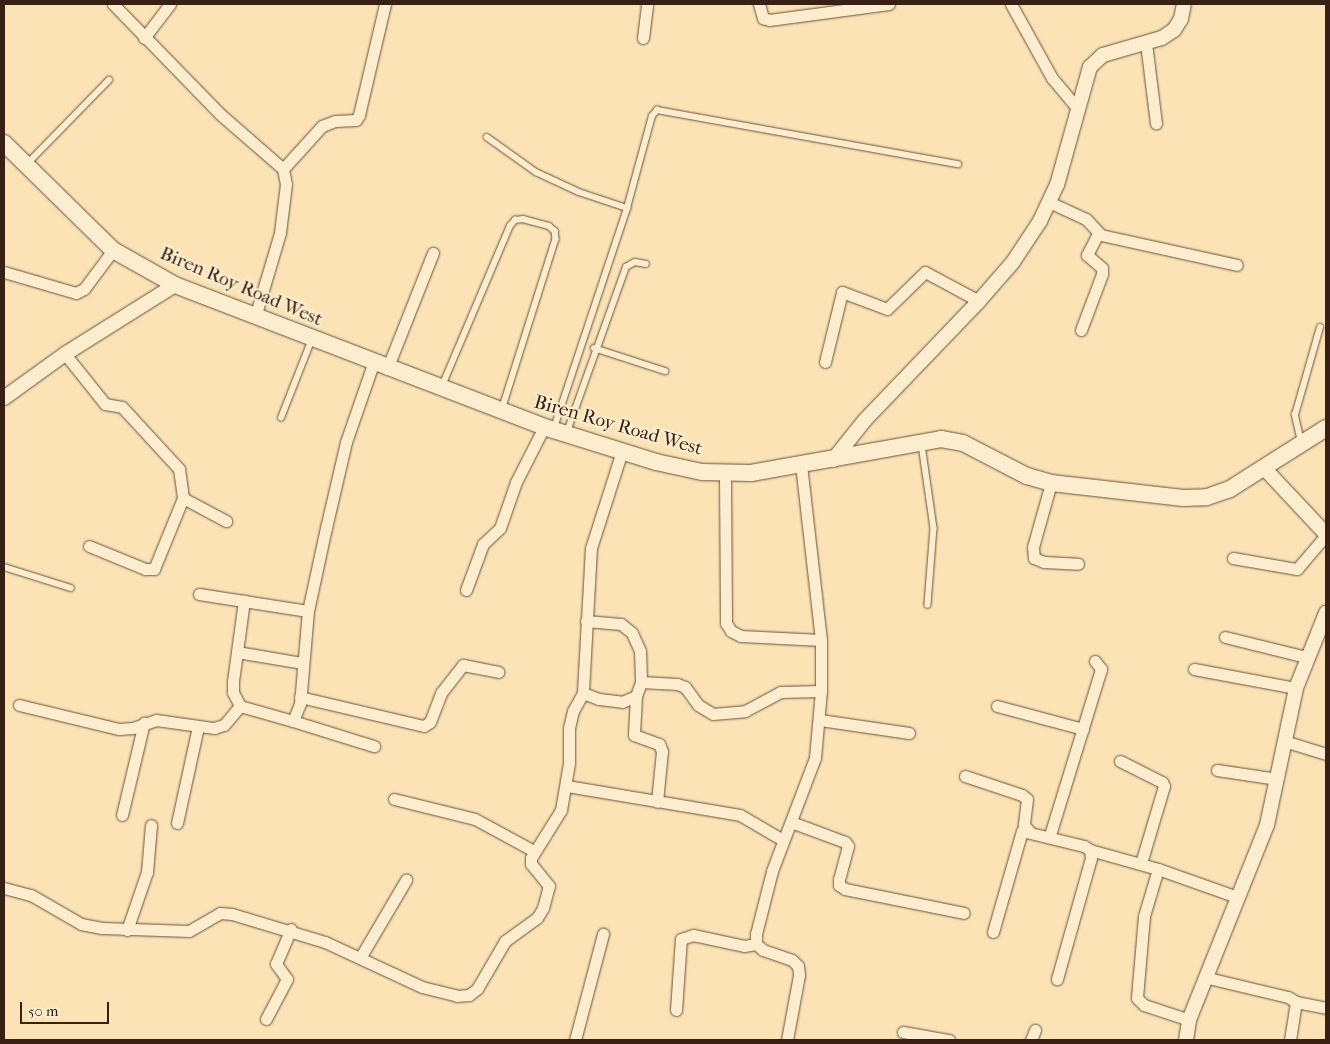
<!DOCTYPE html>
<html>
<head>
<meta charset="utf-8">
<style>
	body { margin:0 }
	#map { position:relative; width:1330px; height:1044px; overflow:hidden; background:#fbe3b5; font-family:"IM FELL French Canon",serif }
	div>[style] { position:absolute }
	.roads { filter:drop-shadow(0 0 1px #69513d) drop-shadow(0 0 1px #69513d) }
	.service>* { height:5.5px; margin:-2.75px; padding:0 2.75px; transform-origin:2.75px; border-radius:2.75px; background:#fcedcf }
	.minor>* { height:11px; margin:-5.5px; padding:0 5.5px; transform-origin:5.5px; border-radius:5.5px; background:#fcedcf }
	.tertiary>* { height:14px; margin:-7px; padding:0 7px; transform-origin:7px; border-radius:7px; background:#fcedcf }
	.secondary>* { height:16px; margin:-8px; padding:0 8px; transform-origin:8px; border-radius:8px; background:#fcedcf }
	span { translate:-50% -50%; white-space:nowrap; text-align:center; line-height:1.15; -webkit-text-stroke:4.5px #fcedcf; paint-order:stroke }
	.street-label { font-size:19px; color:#382015 }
	.frame { position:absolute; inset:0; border:5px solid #382015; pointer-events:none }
	.scale { position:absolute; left:20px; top:1002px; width:89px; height:22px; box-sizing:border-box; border:2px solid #382015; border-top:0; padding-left:6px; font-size:15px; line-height:18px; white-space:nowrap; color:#382015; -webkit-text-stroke:4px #fcedcf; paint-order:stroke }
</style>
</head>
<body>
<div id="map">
	<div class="roads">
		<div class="service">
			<i style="left:487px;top:137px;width:60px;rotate:35.5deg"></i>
			<i style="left:536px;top:172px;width:47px;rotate:24.9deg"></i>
			<i style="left:579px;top:192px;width:51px;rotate:18.4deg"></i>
			<i style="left:28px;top:163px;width:116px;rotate:-45.7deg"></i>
			<i style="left:594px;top:348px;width:75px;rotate:17.9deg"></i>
			<i style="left:442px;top:386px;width:174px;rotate:-67deg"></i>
			<i style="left:510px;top:226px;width:8px;rotate:-50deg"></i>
			<i style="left:515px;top:220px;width:8px;rotate:-7deg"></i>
			<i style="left:523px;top:219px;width:27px;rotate:15deg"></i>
			<i style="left:549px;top:226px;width:8px;rotate:40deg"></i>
			<i style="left:555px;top:231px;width:8px;rotate:83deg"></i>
			<i style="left:556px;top:239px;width:179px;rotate:107.5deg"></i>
			<i style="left:281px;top:418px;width:85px;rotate:-68.6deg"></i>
			<i style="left:554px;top:428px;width:232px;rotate:-71.6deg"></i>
			<i style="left:627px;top:208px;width:95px;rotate:-74.8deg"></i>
			<i style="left:652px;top:116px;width:8px;rotate:-50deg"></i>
			<i style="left:657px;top:110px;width:306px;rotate:10.2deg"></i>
			<i style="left:567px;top:432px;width:175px;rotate:-70.3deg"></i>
			<i style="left:626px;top:267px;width:10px;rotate:-29deg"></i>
			<i style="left:635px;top:262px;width:11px;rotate:10deg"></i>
			<i style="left:1301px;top:442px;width:28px;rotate:-103deg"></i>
			<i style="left:1295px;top:415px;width:91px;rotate:-74.1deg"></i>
			<i style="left:922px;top:445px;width:84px;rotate:81.8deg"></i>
			<i style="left:934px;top:528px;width:77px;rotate:94.5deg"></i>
			<i style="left:4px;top:567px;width:70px;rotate:17.4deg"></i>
		</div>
		<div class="minor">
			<i style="left:113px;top:4px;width:153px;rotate:45.8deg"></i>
			<i style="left:220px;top:114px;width:84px;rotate:41.1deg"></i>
			<i style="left:283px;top:169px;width:15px;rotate:79deg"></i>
			<i style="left:286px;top:184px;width:49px;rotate:97deg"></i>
			<i style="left:280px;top:233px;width:88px;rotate:106.6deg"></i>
			<i style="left:759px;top:4px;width:15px;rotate:74deg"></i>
			<i style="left:763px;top:18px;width:6px;rotate:18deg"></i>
			<i style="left:769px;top:20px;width:121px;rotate:-7.6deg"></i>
			<i style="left:1011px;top:4px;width:85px;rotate:61deg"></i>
			<i style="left:1052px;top:78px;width:38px;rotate:50deg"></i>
			<i style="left:144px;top:38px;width:43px;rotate:-52.6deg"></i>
			<i style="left:643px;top:38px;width:34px;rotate:-83deg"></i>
			<i style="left:1146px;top:43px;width:81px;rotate:82.9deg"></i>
			<i style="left:283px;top:169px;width:58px;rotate:-47.8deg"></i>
			<i style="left:322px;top:126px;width:14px;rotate:-21deg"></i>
			<i style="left:335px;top:121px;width:21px;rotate:-3deg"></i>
			<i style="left:356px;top:120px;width:6px;rotate:-59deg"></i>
			<i style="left:359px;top:115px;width:114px;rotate:-76.8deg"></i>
			<i style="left:1049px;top:202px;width:41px;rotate:24.7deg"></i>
			<i style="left:1086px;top:219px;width:22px;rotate:47deg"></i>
			<i style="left:1101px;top:235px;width:139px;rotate:12.4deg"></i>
			<i style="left:4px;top:272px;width:75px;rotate:16.3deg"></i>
			<i style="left:76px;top:293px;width:9px;rotate:-27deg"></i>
			<i style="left:84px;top:289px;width:49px;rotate:-53.4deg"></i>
			<i style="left:1081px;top:330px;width:60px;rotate:-69.4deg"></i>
			<i style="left:1102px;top:274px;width:6px;rotate:-90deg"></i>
			<i style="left:1102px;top:268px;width:20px;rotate:-139deg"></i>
			<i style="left:1087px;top:255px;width:25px;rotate:-63deg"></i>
			<i style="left:65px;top:354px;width:64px;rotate:51.3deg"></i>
			<i style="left:105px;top:404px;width:17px;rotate:10deg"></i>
			<i style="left:122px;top:407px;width:84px;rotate:47.4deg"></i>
			<i style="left:179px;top:469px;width:29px;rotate:82deg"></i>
			<i style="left:183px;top:498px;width:49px;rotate:28.1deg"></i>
			<i style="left:825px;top:362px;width:72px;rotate:-76.3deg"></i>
			<i style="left:842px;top:292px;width:48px;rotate:20.7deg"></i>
			<i style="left:887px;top:309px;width:53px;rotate:-44.2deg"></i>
			<i style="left:925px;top:272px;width:61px;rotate:28.2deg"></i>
			<i style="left:387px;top:369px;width:125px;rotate:-68.4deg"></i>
			<i style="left:622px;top:451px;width:102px;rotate:107.7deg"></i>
			<i style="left:591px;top:548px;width:145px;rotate:93.2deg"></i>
			<i style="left:583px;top:693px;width:17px;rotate:21deg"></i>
			<i style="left:599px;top:699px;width:23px;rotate:7deg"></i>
			<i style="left:622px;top:702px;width:15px;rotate:-23deg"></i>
			<i style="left:636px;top:696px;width:15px;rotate:-70deg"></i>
			<i style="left:641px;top:682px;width:36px;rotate:3deg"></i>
			<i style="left:677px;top:684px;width:9px;rotate:21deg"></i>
			<i style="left:685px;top:687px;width:22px;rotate:54deg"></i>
			<i style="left:698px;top:705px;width:17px;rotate:31deg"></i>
			<i style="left:713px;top:714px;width:32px;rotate:-5deg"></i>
			<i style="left:745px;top:711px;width:40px;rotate:-28deg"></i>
			<i style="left:780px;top:692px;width:41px;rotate:-1.4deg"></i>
			<i style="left:821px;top:691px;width:51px;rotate:-90deg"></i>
			<i style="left:821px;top:640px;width:176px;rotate:-96.5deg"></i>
			<i style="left:725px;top:475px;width:148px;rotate:89.6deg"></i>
			<i style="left:726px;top:623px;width:9px;rotate:58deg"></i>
			<i style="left:731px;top:631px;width:11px;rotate:27deg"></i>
			<i style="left:741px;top:636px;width:80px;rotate:2.9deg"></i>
			<i style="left:1051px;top:483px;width:66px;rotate:105.7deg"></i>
			<i style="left:1033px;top:547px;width:11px;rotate:85deg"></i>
			<i style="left:1034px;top:558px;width:11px;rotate:22deg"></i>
			<i style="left:1044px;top:562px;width:34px;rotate:3deg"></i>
			<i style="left:89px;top:546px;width:61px;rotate:22.3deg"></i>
			<i style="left:145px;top:569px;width:9px"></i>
			<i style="left:154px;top:569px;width:77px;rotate:-67.8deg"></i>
			<i style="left:1233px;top:558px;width:65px;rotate:9.8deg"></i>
			<i style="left:1297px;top:569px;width:45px;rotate:-49.5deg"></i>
			<i style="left:466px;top:590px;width:49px;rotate:-69.7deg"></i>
			<i style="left:483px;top:544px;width:23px;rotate:-43deg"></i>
			<i style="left:500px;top:528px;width:49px;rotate:-70.8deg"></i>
			<i style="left:516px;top:482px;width:62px;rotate:-63deg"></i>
			<i style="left:199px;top:594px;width:110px;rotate:8.9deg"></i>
			<i style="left:586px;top:621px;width:35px;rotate:5deg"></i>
			<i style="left:621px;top:624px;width:14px;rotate:39deg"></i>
			<i style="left:632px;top:633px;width:20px;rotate:66deg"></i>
			<i style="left:640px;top:651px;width:31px;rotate:88deg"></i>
			<i style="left:1225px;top:637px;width:83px;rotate:13.9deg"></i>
			<i style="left:237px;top:652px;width:67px;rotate:9.5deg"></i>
			<i style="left:1194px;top:669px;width:104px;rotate:10.6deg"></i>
			<i style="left:636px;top:696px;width:39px;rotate:93deg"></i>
			<i style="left:634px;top:735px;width:27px;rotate:20deg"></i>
			<i style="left:659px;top:744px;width:8px;rotate:67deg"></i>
			<i style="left:662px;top:751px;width:51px;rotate:95.6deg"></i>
			<i style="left:300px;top:697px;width:127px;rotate:13.2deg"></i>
			<i style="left:424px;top:726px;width:7px;rotate:-34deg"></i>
			<i style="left:430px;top:722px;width:31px;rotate:-69deg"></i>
			<i style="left:441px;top:693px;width:36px;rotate:-52deg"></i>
			<i style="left:463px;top:665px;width:36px;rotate:11deg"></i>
			<i style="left:19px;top:705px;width:103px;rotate:13.5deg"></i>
			<i style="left:119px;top:729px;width:14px;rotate:-4deg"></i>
			<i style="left:133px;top:728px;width:24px;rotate:-19deg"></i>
			<i style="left:156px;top:720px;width:59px;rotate:7.9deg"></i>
			<i style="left:214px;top:728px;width:10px;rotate:-17deg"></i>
			<i style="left:224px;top:725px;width:25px;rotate:-50deg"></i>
			<i style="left:240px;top:706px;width:55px;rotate:15.8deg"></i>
			<i style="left:293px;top:721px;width:18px;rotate:-68deg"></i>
			<i style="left:300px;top:704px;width:93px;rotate:-85.1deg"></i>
			<i style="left:308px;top:611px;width:85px;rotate:-77.8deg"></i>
			<i style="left:326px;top:528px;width:88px;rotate:-76.9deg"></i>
			<i style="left:346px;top:442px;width:83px;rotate:-70.9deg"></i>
			<i style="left:240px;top:706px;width:16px;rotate:-117deg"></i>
			<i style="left:233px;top:692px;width:11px;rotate:-90deg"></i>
			<i style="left:233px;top:681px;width:81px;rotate:-82.2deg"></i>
			<i style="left:997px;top:706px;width:89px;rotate:15deg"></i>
			<i style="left:820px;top:720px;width:90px;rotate:8.3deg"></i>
			<i style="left:293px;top:721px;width:85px;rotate:17.2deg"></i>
			<i style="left:1284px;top:741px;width:44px;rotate:17.2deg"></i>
			<i style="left:1120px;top:761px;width:47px;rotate:26.6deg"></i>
			<i style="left:1162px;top:782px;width:4px;rotate:63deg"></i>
			<i style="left:1164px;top:786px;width:80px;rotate:106.6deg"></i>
			<i style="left:1217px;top:770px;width:61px;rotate:8.5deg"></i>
			<i style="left:965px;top:776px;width:60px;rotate:18.4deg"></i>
			<i style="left:1022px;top:795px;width:6px;rotate:39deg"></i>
			<i style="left:1027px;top:799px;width:26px;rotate:97deg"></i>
			<i style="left:1024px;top:825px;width:8px;rotate:50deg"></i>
			<i style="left:567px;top:786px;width:175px;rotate:9.5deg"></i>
			<i style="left:740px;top:815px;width:50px;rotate:30.2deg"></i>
			<i style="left:394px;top:799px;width:83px;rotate:13.9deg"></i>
			<i style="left:475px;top:819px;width:67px;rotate:28.5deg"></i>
			<i style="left:122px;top:815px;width:95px;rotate:-76.6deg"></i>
			<i style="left:791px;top:822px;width:58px;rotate:20.3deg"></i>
			<i style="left:845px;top:842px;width:5px;rotate:53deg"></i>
			<i style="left:848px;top:846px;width:34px;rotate:105deg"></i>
			<i style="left:839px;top:879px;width:6px;rotate:90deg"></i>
			<i style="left:839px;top:885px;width:7px;rotate:34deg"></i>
			<i style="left:845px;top:889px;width:121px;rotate:11.4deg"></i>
			<i style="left:177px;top:823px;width:98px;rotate:-77.7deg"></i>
			<i style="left:1050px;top:835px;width:174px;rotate:-72.9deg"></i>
			<i style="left:1101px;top:669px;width:10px;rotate:-127deg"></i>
			<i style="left:1090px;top:850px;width:71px;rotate:15.6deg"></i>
			<i style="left:1158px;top:869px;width:84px;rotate:19.5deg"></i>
			<i style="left:1158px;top:869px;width:49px;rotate:106.6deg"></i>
			<i style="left:1144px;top:916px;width:82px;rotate:94.9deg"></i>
			<i style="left:1137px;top:998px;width:10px;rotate:45deg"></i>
			<i style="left:1144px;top:1005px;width:47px;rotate:18.4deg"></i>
			<i style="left:4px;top:888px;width:28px;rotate:15deg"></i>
			<i style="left:31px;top:895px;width:58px;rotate:30.1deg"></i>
			<i style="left:81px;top:924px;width:21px;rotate:11deg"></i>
			<i style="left:102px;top:928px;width:87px;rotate:2deg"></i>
			<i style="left:189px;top:931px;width:36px;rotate:-30deg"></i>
			<i style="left:220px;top:913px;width:12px;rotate:5deg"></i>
			<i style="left:232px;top:914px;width:97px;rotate:16.8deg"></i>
			<i style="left:325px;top:942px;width:107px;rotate:24.9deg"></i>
			<i style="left:422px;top:987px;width:36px;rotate:14deg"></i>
			<i style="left:457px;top:996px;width:12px;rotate:-5deg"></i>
			<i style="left:469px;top:995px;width:10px;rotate:-37deg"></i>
			<i style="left:477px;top:989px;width:56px;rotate:-59.7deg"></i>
			<i style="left:505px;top:941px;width:39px;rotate:-36deg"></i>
			<i style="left:537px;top:918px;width:12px;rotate:-59deg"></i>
			<i style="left:543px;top:908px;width:23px;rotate:-75deg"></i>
			<i style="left:549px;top:886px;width:28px;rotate:-129deg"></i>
			<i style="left:531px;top:864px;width:6px;rotate:-90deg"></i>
			<i style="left:531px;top:858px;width:57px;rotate:-58deg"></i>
			<i style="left:561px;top:810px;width:48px;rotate:-80.3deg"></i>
			<i style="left:569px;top:763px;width:35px;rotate:-90deg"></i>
			<i style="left:569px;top:728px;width:17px;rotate:-77deg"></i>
			<i style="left:573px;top:711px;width:21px;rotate:-61deg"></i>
			<i style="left:127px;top:930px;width:61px;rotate:-71deg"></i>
			<i style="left:147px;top:872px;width:47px;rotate:-85.1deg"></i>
			<i style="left:993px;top:932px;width:105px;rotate:-74deg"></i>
			<i style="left:1022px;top:831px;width:64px;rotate:13.6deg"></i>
			<i style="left:1084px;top:846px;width:7px;rotate:34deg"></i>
			<i style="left:1090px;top:850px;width:8px;rotate:83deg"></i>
			<i style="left:1091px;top:858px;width:126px;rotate:105.7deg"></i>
			<i style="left:360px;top:958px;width:91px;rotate:-59.5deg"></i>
			<i style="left:1208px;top:978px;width:82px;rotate:13.4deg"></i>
			<i style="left:1288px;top:997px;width:9px;rotate:32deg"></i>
			<i style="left:1296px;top:1002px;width:38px;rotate:99deg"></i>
			<i style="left:1296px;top:1002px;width:31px;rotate:11deg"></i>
			<i style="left:676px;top:1010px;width:71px;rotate:-86deg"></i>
			<i style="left:681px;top:939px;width:13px;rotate:-18deg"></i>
			<i style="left:693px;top:935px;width:52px;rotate:12.2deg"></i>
			<i style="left:744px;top:946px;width:12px;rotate:-9deg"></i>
			<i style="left:266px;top:1019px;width:45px;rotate:-62.3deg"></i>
			<i style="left:287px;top:979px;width:19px;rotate:-126deg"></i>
			<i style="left:276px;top:964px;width:38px;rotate:-67deg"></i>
			<i style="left:903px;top:1032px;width:47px;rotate:9.9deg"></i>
			<i style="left:575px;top:1040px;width:110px;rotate:-75.2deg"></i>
			<i style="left:787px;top:1040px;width:66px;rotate:-79.5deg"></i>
			<i style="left:799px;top:975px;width:9px;rotate:-96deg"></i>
			<i style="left:798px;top:966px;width:8px;rotate:-135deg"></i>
			<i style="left:792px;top:960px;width:31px;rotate:-161deg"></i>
			<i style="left:763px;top:950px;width:9px;rotate:-139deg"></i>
			<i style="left:756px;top:944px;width:10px;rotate:-90deg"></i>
			<i style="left:756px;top:934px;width:65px;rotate:-75.7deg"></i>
			<i style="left:772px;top:871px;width:121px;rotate:-69.2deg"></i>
			<i style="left:815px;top:758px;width:67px;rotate:-84.9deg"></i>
			<i style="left:1031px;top:1040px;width:11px;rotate:-68deg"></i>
		</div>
		<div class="tertiary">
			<i style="left:4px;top:398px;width:75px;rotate:-35.8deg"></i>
			<i style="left:65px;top:354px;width:130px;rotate:-32.1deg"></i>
			<i style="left:833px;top:460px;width:51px;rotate:-51.3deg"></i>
			<i style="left:865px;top:420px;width:165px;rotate:-46.2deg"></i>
			<i style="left:979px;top:301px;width:52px;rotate:-48.9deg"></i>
			<i style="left:1013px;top:262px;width:49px;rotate:-56.6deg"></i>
			<i style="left:1040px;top:221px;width:40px;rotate:-65deg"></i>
			<i style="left:1057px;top:185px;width:123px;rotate:-74.4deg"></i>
			<i style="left:1090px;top:67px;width:18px;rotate:-43deg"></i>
			<i style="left:1103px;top:55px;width:61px;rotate:-16.1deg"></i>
			<i style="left:1162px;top:38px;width:14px;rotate:-34deg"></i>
			<i style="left:1174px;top:30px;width:13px;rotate:-58deg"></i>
			<i style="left:1181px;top:19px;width:15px;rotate:-79deg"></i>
			<i style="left:1264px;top:468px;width:91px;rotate:46.8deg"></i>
			<i style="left:1186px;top:1040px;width:20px;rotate:-81deg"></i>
			<i style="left:1189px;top:1020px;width:210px;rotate:-68.2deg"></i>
			<i style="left:1267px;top:825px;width:140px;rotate:-78deg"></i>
			<i style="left:1296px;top:688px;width:81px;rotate:-68.2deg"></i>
		</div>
		<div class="secondary">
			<i style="left:4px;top:143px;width:153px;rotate:44.5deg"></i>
			<i style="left:113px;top:250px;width:71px;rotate:29.4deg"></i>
			<i style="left:175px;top:285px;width:395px;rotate:21deg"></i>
			<i style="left:544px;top:427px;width:117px;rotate:17.4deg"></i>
			<i style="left:656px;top:462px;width:47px;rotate:12.3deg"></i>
			<i style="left:702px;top:472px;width:49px;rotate:1.2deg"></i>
			<i style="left:751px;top:473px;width:193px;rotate:-10.1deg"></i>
			<i style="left:941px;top:439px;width:22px;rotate:10deg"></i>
			<i style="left:963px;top:443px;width:72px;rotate:27.3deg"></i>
			<i style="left:1027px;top:476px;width:25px;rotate:16deg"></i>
			<i style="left:1051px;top:483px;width:133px;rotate:6.5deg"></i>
			<i style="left:1183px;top:498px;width:24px;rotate:-2deg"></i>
			<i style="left:1207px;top:497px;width:24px;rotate:-19deg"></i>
			<i style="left:1230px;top:489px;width:114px;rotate:-32.4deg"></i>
		</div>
	</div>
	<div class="street-label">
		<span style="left:241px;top:287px;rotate:23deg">Biren Roy Road West</span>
		<span style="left:618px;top:426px;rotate:16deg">Biren Roy Road West</span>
	</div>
	<div class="frame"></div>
	<div class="scale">50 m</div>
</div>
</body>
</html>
